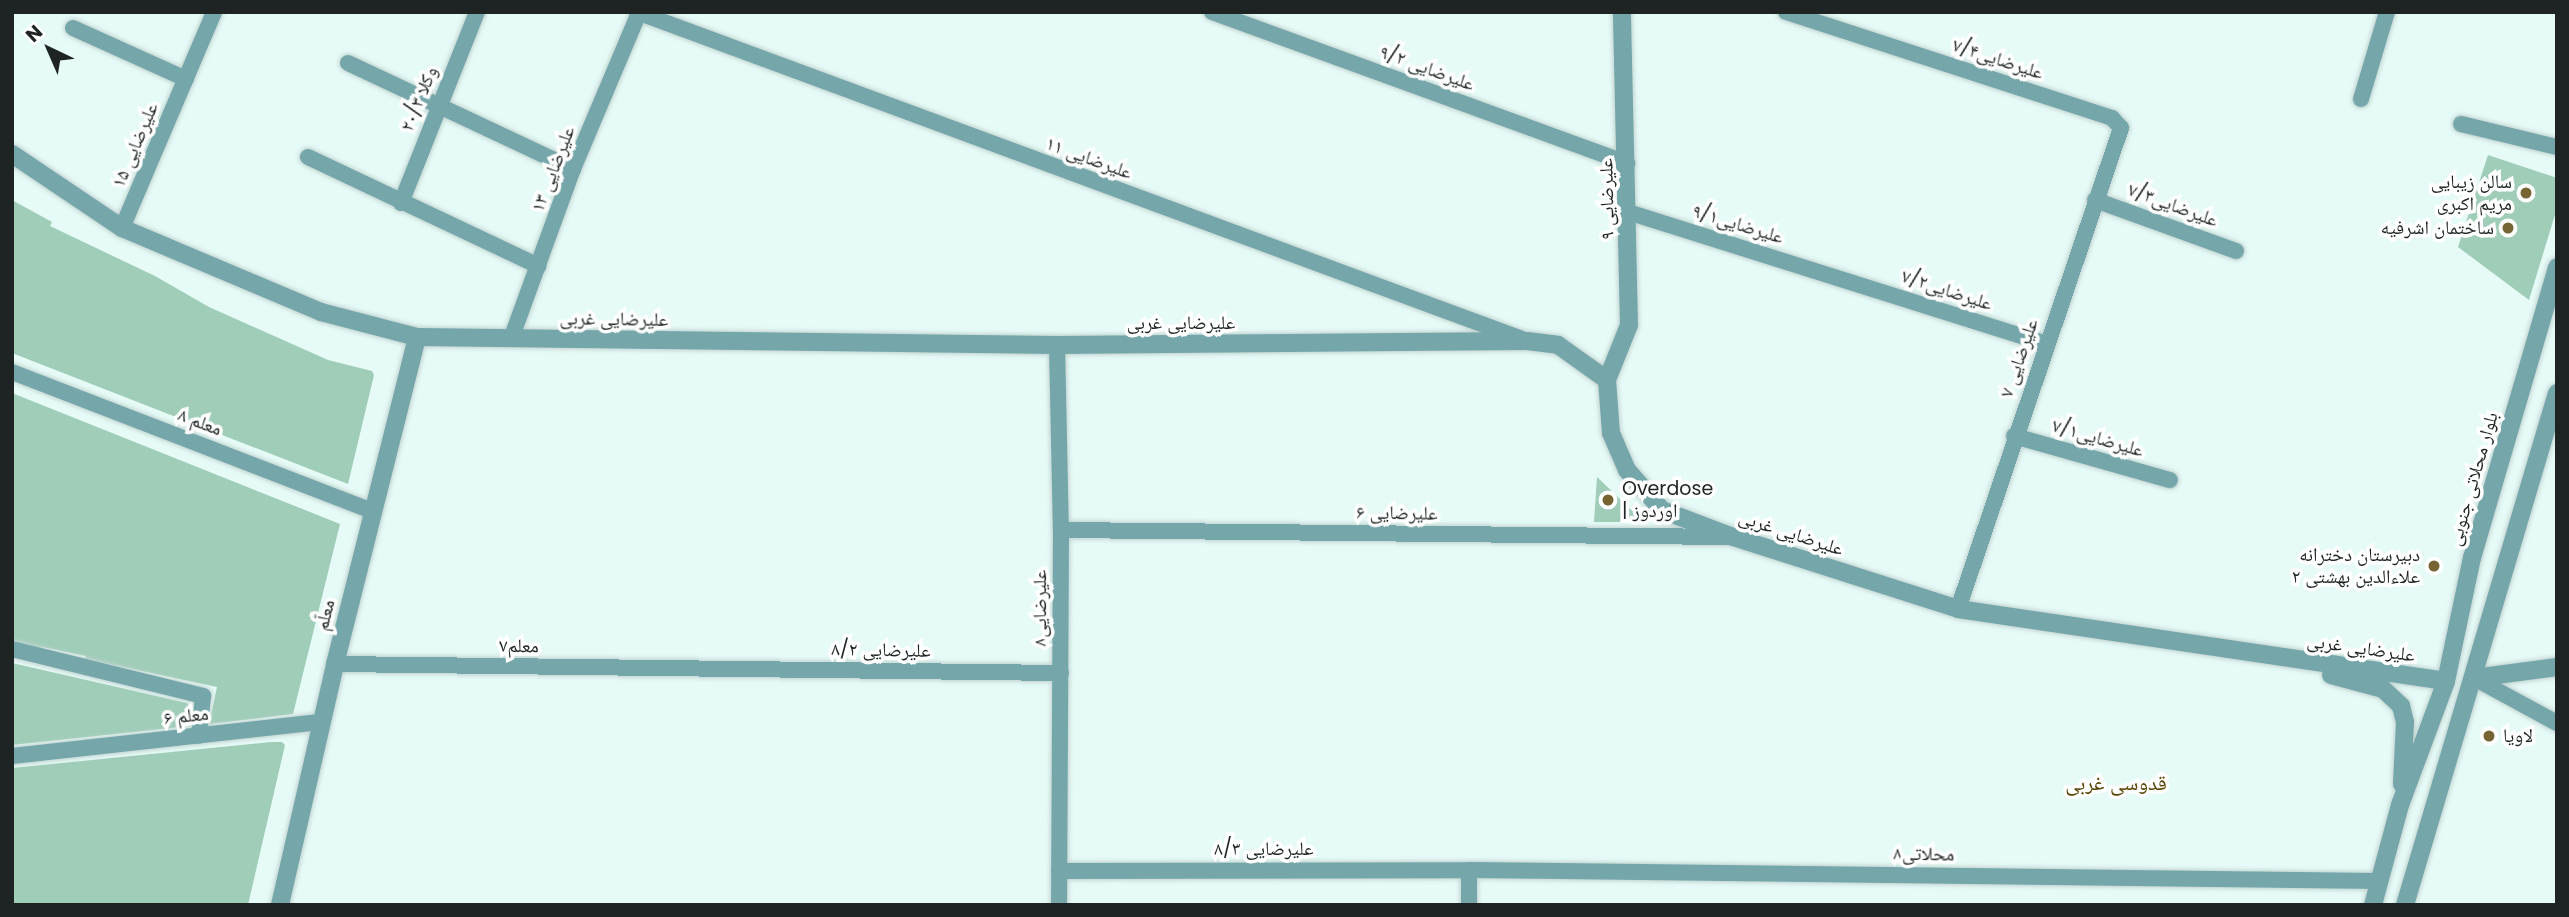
<!DOCTYPE html>
<html>
<head>
<meta charset="utf-8">
<style>
	body { margin:0 }
	#map { position:relative; width:2569px; height:917px; overflow:hidden; background:#e6fbf7; font-family:Poppins,"Noto Naskh Arabic",sans-serif }
	div>[style] { position:absolute }
	.building>* { inset:0; background:#9fcdb8 }
	.roads { filter:drop-shadow(0 0 2px #c2d4d1) drop-shadow(0 0 2px #c2d4d1) }
	.minor>* { height:16px; margin:-8px; padding:0 8px; transform-origin:8px; border-radius:8px; background:#75a6aa }
	.tertiary>* { height:18px; margin:-9px; padding:0 9px; transform-origin:9px; border-radius:9px; background:#75a6aa }
	.dots>* { width:19px; height:19px; translate:-50% -50%; box-sizing:border-box; border:4px solid #fff; border-radius:50% }
	span { translate:-50% -50%; white-space:nowrap; text-align:center; line-height:1.15; -webkit-text-stroke:7px #fff; paint-order:stroke }
	.street-label { font-size:19px; color:#1d2423 }
	.poi-label { font-size:19px; color:#1d2423 }
	.right { translate:-100% -50%; text-align:right }
	.left { translate:0 -50%; text-align:left }
	.neighbourhood-label { font-size:21px; color:#584503 }
	.frame { position:absolute; inset:0; border:14px solid #1d2423; pointer-events:none }
	.north { position:absolute; left:14px; top:14px; width:70px; height:70px; -webkit-text-stroke:5px #fff; paint-order:stroke; rotate:316deg; font-size:19px; font-weight:700; line-height:28px; text-align:center; color:#1d2423 }
	.north::after { content:''; display:block; margin:auto; width:24px; height:32px; background:#1d2423; clip-path:polygon(50% 0,100% 100%,50% 72%,0 100%) }
</style>
</head>
<body>
<div id="map">
	<div class="building">
		<i style="clip-path:polygon(2488px 155px,2557px 178px,2557px 208px,2529px 300px,2458px 247px)"></i>
		<i style="clip-path:polygon(12px 200px,52px 222px,50px 226px,155px 276px,209px 307px,328px 360px,372px 371px,374px 375px,348px 484px,12px 353px)"></i>
		<i style="clip-path:polygon(12px 393px,340px 524px,293px 714px,209px 724px,217px 687px,85px 659px,86px 656px,42px 647px,41px 650px,12px 643px)"></i>
		<i style="clip-path:polygon(1597px 477px,1644px 522px,1594px 522px)"></i>
		<i style="clip-path:polygon(12px 663px,187px 703px,191px 708px,189px 720px,181px 727px,12px 745px)"></i>
		<i style="clip-path:polygon(271px 742px,282px 742px,285px 745px,248px 905px,12px 905px,12px 768px)"></i>
	</div>
	<div class="roads">
		<div class="minor">
			<i style="left:637px;top:12px;width:943px;rotate:20.28deg"></i>
			<i style="left:1212px;top:12px;width:442px;rotate:20deg"></i>
			<i style="left:1786px;top:12px;width:343px;rotate:18deg"></i>
			<i style="left:2112px;top:118px;width:13px;rotate:48deg"></i>
			<i style="left:2121px;top:128px;width:508px;rotate:108.72deg"></i>
			<i style="left:73px;top:28px;width:124px;rotate:24.3deg"></i>
			<i style="left:348px;top:63px;width:249px;rotate:25.2deg"></i>
			<i style="left:2361px;top:99px;width:91px;rotate:-73.4deg"></i>
			<i style="left:2461px;top:124px;width:99px;rotate:13.5deg"></i>
			<i style="left:308px;top:157px;width:255px;rotate:25.3deg"></i>
			<i style="left:2095px;top:200px;width:150px;rotate:19.9deg"></i>
			<i style="left:401px;top:203px;width:206px;rotate:-68.3deg"></i>
			<i style="left:1628px;top:212px;width:439px;rotate:17.5deg"></i>
			<i style="left:122px;top:228px;width:235px;rotate:-66.9deg"></i>
			<i style="left:511px;top:339px;width:181px;rotate:-70deg"></i>
			<i style="left:573px;top:169px;width:167px;rotate:-67.1deg"></i>
			<i style="left:1057px;top:345px;width:185px;rotate:88.8deg"></i>
			<i style="left:1061px;top:530px;width:375px;rotate:90.3deg"></i>
			<i style="left:12px;top:372px;width:387px;rotate:21.1deg"></i>
			<i style="left:2014px;top:436px;width:162px;rotate:15.8deg"></i>
			<i style="left:1061px;top:530px;width:666px;rotate:0.6deg"></i>
			<i style="left:12px;top:649px;width:197px;rotate:13.8deg"></i>
			<i style="left:203px;top:696px;width:40px;rotate:95.7deg"></i>
			<i style="left:335px;top:664px;width:726px;rotate:0.71deg"></i>
			<i style="left:2474px;top:678px;width:94px;rotate:28.5deg"></i>
			<i style="left:12px;top:756px;width:312px;rotate:-6.3deg"></i>
			<i style="left:1059px;top:871px;width:410px;rotate:-0.1deg"></i>
			<i style="left:1469px;top:870px;width:909px;rotate:0.69deg"></i>
			<i style="left:1469px;top:905px;width:35px;rotate:-90deg"></i>
		</div>
		<div class="tertiary">
			<i style="left:12px;top:154px;width:133px;rotate:33.9deg"></i>
			<i style="left:122px;top:228px;width:216px;rotate:22.9deg"></i>
			<i style="left:321px;top:312px;width:99px;rotate:14.6deg"></i>
			<i style="left:417px;top:337px;width:640px;rotate:0.72deg"></i>
			<i style="left:1057px;top:345px;width:470px;rotate:-0.5deg"></i>
			<i style="left:1527px;top:341px;width:31px;rotate:7deg"></i>
			<i style="left:1558px;top:345px;width:60px;rotate:35.5deg"></i>
			<i style="left:1607px;top:380px;width:53px;rotate:85.7deg"></i>
			<i style="left:1611px;top:433px;width:40px;rotate:66.6deg"></i>
			<i style="left:1627px;top:470px;width:53px;rotate:48.8deg"></i>
			<i style="left:1662px;top:510px;width:76px;rotate:20.8deg"></i>
			<i style="left:1733px;top:537px;width:236px;rotate:17.7deg"></i>
			<i style="left:1958px;top:609px;width:493px;rotate:8.4deg"></i>
			<i style="left:1607px;top:380px;width:59px;rotate:-68.2deg"></i>
			<i style="left:1629px;top:325px;width:313px;rotate:-91.3deg"></i>
			<i style="left:2331px;top:675px;width:54px;rotate:15.1deg"></i>
			<i style="left:2383px;top:689px;width:25px;rotate:43deg"></i>
			<i style="left:2401px;top:706px;width:16px;rotate:76deg"></i>
			<i style="left:2405px;top:722px;width:62px;rotate:92.8deg"></i>
			<i style="left:2474px;top:678px;width:84px;rotate:-7.5deg"></i>
			<i style="left:280px;top:905px;width:247px;rotate:-77.1deg"></i>
			<i style="left:335px;top:664px;width:337px;rotate:-75.9deg"></i>
			<i style="left:2373px;top:905px;width:104px;rotate:-74.9deg"></i>
			<i style="left:2400px;top:805px;width:132px;rotate:-69.6deg"></i>
			<i style="left:2446px;top:681px;width:126px;rotate:-78.1deg"></i>
			<i style="left:2472px;top:558px;width:303px;rotate:-73.7deg"></i>
			<i style="left:2405px;top:905px;width:534px;rotate:-73.47deg"></i>
		</div>
	</div>
	<div class="dots">
		<i style="left:2526px;top:193px;background:#766533"></i>
		<i style="left:2508px;top:228px;background:#766533"></i>
		<i style="left:1608px;top:500px;background:#766533"></i>
		<i style="left:2434px;top:566px;background:#766533"></i>
		<i style="left:2489px;top:736px;background:#766533"></i>
	</div>
	<div class="street-label">
		<span style="left:1998px;top:59px;rotate:18deg">علیرضایی۷/۴</span>
		<span style="left:1427px;top:68px;rotate:20deg">۹/۲ علیرضایی</span>
		<span style="left:419px;top:99px;rotate:-68deg">وکلا ۲۰/۳</span>
		<span style="left:135px;top:145px;rotate:-67deg">۱۵ علیرضایی</span>
		<span style="left:1089px;top:158px;rotate:20deg">۱۱ علیرضایی</span>
		<span style="left:553px;top:169px;rotate:-69deg">۱۳ علیرضایی</span>
		<span style="left:1607px;top:199px;rotate:-91deg">۹ علیرضایی</span>
		<span style="left:2173px;top:205px;rotate:20deg">علیرضایی۷/۳</span>
		<span style="left:1738px;top:224px;rotate:17deg">علیرضایی۹/۱</span>
		<span style="left:1947px;top:290px;rotate:18deg">علیرضایی۷/۲</span>
		<span style="left:614px;top:319px;rotate:1deg">علیرضایی غربی</span>
		<span style="left:1181px;top:323px">علیرضایی غربی</span>
		<span style="left:2019px;top:358px;rotate:-71deg">۷ علیرضایی</span>
		<span style="left:200px;top:422px;rotate:21deg">۸ معلم</span>
		<span style="left:2098px;top:438px;rotate:16deg">علیرضایی۷/۱</span>
		<span style="left:2473px;top:479px;rotate:-74deg">بلوار محلاتی جنوبی</span>
		<span style="left:1397px;top:513px;rotate:1deg">۶ علیرضایی</span>
		<span style="left:1791px;top:533px;rotate:18deg">علیرضایی غربی</span>
		<span style="left:1040px;top:608px;rotate:-90deg">علیرضایی۸</span>
		<span style="left:325px;top:615px;rotate:-76deg">معلّم</span>
		<span style="left:519px;top:646px;rotate:1deg">معلم۷</span>
		<span style="left:2361px;top:648px;rotate:8deg">علیرضایی غربی</span>
		<span style="left:881px;top:650px;rotate:1deg">علیرضایی ۸/۲</span>
		<span style="left:186px;top:716px;rotate:-6deg">۶ معلم</span>
		<span style="left:1264px;top:849px">۸/۳ علیرضایی</span>
		<span style="left:1924px;top:854px;rotate:1deg">محلاتی۸</span>
	</div>
	<div class="poi-label">
		<span class="right" style="left:2512px;top:193px">سالن زیبایی<br>مریم اکبری</span>
		<span class="right" style="left:2494px;top:228px">ساختمان اشرفیه</span>
		<span class="left" style="left:1622px;top:500px">Overdose<br>| اوردوز</span>
		<span class="right" style="left:2420px;top:566px">دبیرستان دخترانه<br>علاءالدین بهشتی ۲</span>
		<span class="left" style="left:2503px;top:736px">لاویا</span>
	</div>
	<div class="neighbourhood-label">
		<span style="left:2116px;top:783px">قدوسی غربی</span>
	</div>
	<div class="frame"></div>
	<div class="north">N</div>
</div>
</body>
</html>
